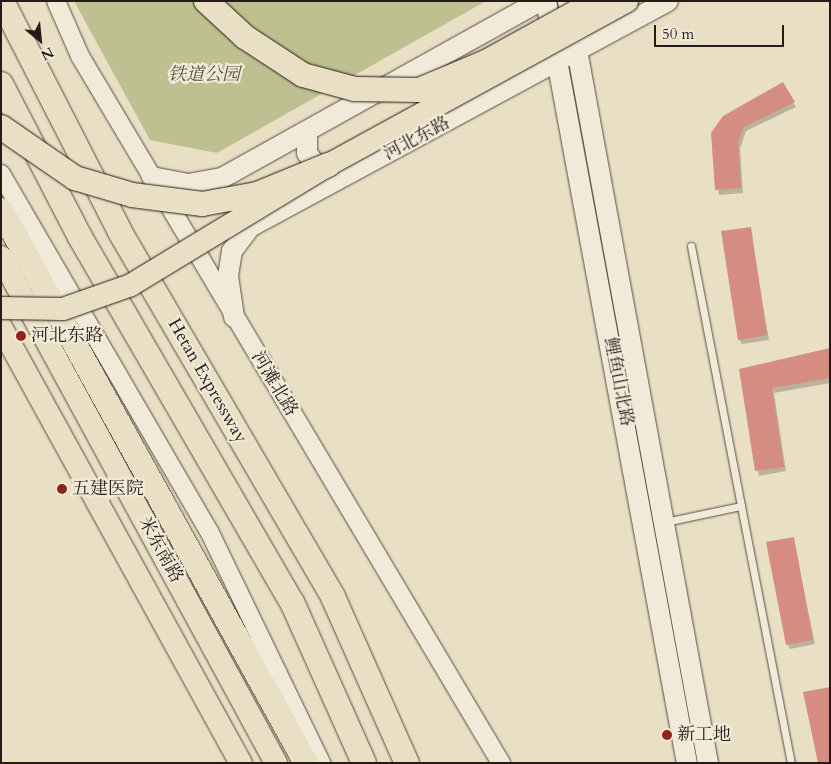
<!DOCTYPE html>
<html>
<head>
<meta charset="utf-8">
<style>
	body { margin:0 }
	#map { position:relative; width:831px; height:764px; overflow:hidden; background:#e9dfc4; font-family:Cardo,"Noto Serif SC",serif }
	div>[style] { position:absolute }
	.green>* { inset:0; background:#bdc090 }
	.shadow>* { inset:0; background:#0003 }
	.building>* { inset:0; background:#d58d81 }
	.roads { filter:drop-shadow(0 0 1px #584c42) drop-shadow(0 0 1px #584c42) }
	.service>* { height:7px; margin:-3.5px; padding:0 3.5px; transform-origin:3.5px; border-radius:3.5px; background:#f1ead9 }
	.tertiary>* { height:18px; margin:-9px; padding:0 9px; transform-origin:9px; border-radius:9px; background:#f1ead9 }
	.secondary>* { height:20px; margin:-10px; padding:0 10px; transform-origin:10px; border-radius:10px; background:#f1ead9 }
	.primary>* { height:22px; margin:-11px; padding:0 11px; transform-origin:11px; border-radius:11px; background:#e9dfc4 }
	.trunk>* { height:24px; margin:-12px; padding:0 12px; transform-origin:12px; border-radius:12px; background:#e9dfc4 }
	.bridges { filter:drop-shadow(0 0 1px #271b17) drop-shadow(0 0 1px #271b17) }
	.primary-bridge>* { height:22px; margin:-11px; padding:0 11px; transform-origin:11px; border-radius:11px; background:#e9dfc4 }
	.trunk-bridge>* { height:24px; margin:-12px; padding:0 12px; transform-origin:12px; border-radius:12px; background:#e9dfc4 }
	.dots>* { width:14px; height:14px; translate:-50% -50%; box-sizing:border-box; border:2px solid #f1ead9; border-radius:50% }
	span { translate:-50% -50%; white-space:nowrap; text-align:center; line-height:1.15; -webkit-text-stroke:4.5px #f1ead9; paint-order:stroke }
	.park-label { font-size:18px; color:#544d3b; font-style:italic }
	.street-label { font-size:18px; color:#271b17 }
	.poi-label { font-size:18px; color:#271b17 }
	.left { translate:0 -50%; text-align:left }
	.frame { position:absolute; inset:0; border:2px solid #271b17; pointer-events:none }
	.north { position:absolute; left:15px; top:15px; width:50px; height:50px; -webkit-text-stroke:4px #f1ead9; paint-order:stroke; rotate:152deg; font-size:14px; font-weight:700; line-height:20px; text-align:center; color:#271b17 }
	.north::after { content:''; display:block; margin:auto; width:18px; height:22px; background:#271b17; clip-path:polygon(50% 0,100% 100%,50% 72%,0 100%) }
	.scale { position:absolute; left:654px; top:25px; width:130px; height:22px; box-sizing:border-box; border:2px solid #271b17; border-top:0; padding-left:6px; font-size:15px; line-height:18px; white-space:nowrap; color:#271b17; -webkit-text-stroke:4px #f1ead9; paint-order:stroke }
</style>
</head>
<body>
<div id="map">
	<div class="green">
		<i style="clip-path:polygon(74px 1px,486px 1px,217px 153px,150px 140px)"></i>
	</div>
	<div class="shadow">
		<i style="clip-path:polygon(783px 84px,796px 107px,746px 131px,740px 148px,743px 193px,719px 195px,712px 134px)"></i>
		<i style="clip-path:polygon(750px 228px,769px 340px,742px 344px,739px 339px)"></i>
		<i style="clip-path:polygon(830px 351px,830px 383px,774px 393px,786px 471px,759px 476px,740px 370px)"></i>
		<i style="clip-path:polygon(793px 538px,815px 644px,790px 649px,788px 645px)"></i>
	</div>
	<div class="building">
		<i style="clip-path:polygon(783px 82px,795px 102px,744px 127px,738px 142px,741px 188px,715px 190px,711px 133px,723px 116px)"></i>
		<i style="clip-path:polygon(751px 227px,767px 335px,738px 340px,721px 231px)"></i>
		<i style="clip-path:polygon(830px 348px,830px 378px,772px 388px,784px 467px,755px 471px,739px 369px)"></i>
		<i style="clip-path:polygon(794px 537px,813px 640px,786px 645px,766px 542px)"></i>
		<i style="clip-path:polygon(830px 687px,830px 763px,818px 763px,803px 692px)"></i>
	</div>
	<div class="roads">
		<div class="service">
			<i style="left:691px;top:246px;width:265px;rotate:79.1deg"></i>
			<i style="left:665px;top:522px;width:78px;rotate:-11.9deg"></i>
			<i style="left:741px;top:506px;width:262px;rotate:79deg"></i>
		</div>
		<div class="tertiary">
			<i style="left:56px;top:1px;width:60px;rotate:66.4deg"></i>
			<i style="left:80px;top:56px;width:823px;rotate:59.23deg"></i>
			<i style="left:1px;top:174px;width:413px;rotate:59.8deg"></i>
			<i style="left:209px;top:531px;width:258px;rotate:64.2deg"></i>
		</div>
		<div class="secondary">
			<i style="left:546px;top:1px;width:775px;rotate:79.52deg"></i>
			<i style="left:568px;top:1px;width:775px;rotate:79.59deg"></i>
			<i style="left:307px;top:132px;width:21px;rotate:90deg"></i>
			<i style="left:307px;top:153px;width:34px;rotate:53deg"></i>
			<i style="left:152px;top:177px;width:37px;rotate:11deg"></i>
			<i style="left:188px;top:184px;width:35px;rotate:-10deg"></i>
			<i style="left:222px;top:178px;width:364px;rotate:-29.1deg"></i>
			<i style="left:234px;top:317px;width:41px;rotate:-98.3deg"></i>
			<i style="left:228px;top:276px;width:25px;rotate:-81deg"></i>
			<i style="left:232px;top:251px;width:30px;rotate:-53deg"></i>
			<i style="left:250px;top:227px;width:475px;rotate:-28.4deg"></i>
		</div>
		<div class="primary">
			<i style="left:1px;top:257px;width:576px;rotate:61.48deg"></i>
			<i style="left:1px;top:327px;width:498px;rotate:61.2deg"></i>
		</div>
		<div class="trunk">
			<i style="left:2px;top:1px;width:259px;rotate:62.9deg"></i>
			<i style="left:120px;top:232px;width:423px;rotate:59.7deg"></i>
			<i style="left:333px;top:597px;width:182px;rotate:66deg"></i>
			<i style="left:1px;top:84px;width:172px;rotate:62.7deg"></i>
			<i style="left:80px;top:237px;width:422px;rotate:59.9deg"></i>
			<i style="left:292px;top:602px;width:176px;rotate:65.9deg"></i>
			<i style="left:1px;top:210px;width:632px;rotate:61.12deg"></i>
		</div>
	</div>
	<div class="bridges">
		<div class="primary-bridge">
			<i style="left:1px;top:308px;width:62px;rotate:0.9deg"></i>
			<i style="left:63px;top:309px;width:72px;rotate:-19.4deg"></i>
			<i style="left:131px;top:285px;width:231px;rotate:-31.3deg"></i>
			<i style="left:328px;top:165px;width:341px;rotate:-28.7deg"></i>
		</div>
		<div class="trunk-bridge">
			<i style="left:206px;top:1px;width:53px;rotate:42.7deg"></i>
			<i style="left:245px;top:37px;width:69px;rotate:33.2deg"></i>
			<i style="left:303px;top:75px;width:54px;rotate:15.1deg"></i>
			<i style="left:355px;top:89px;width:64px;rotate:0.9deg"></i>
			<i style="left:419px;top:90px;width:73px;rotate:-22.7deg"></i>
			<i style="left:486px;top:62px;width:127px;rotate:-28.8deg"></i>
			<i style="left:1px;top:127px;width:90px;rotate:34.6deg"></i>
			<i style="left:75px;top:178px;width:59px;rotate:16.6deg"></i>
			<i style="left:132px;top:195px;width:71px;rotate:7.3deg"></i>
			<i style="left:202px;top:204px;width:56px;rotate:-10.3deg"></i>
			<i style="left:257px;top:194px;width:77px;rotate:-22.2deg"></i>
		</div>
	</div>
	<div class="dots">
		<i style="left:21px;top:336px;background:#8f2418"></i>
		<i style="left:62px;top:489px;background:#8f2418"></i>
		<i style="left:667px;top:735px;background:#8f2418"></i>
	</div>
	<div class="park-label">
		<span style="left:204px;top:75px">铁道公园</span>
	</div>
	<div class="street-label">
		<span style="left:417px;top:139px;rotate:-28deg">河北东路</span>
		<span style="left:207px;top:381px;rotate:60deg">Hetan Expressway</span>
		<span style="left:618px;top:382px;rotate:79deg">鲤鱼山北路</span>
		<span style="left:274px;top:384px;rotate:59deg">河滩北路</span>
		<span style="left:160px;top:550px;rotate:61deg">米东南路</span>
	</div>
	<div class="poi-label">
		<span class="left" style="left:31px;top:336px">河北东路</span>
		<span class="left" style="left:72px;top:489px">五建医院</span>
		<span class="left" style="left:677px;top:735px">新工地</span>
	</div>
	<div class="frame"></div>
	<div class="north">N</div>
	<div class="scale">50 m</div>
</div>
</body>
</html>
